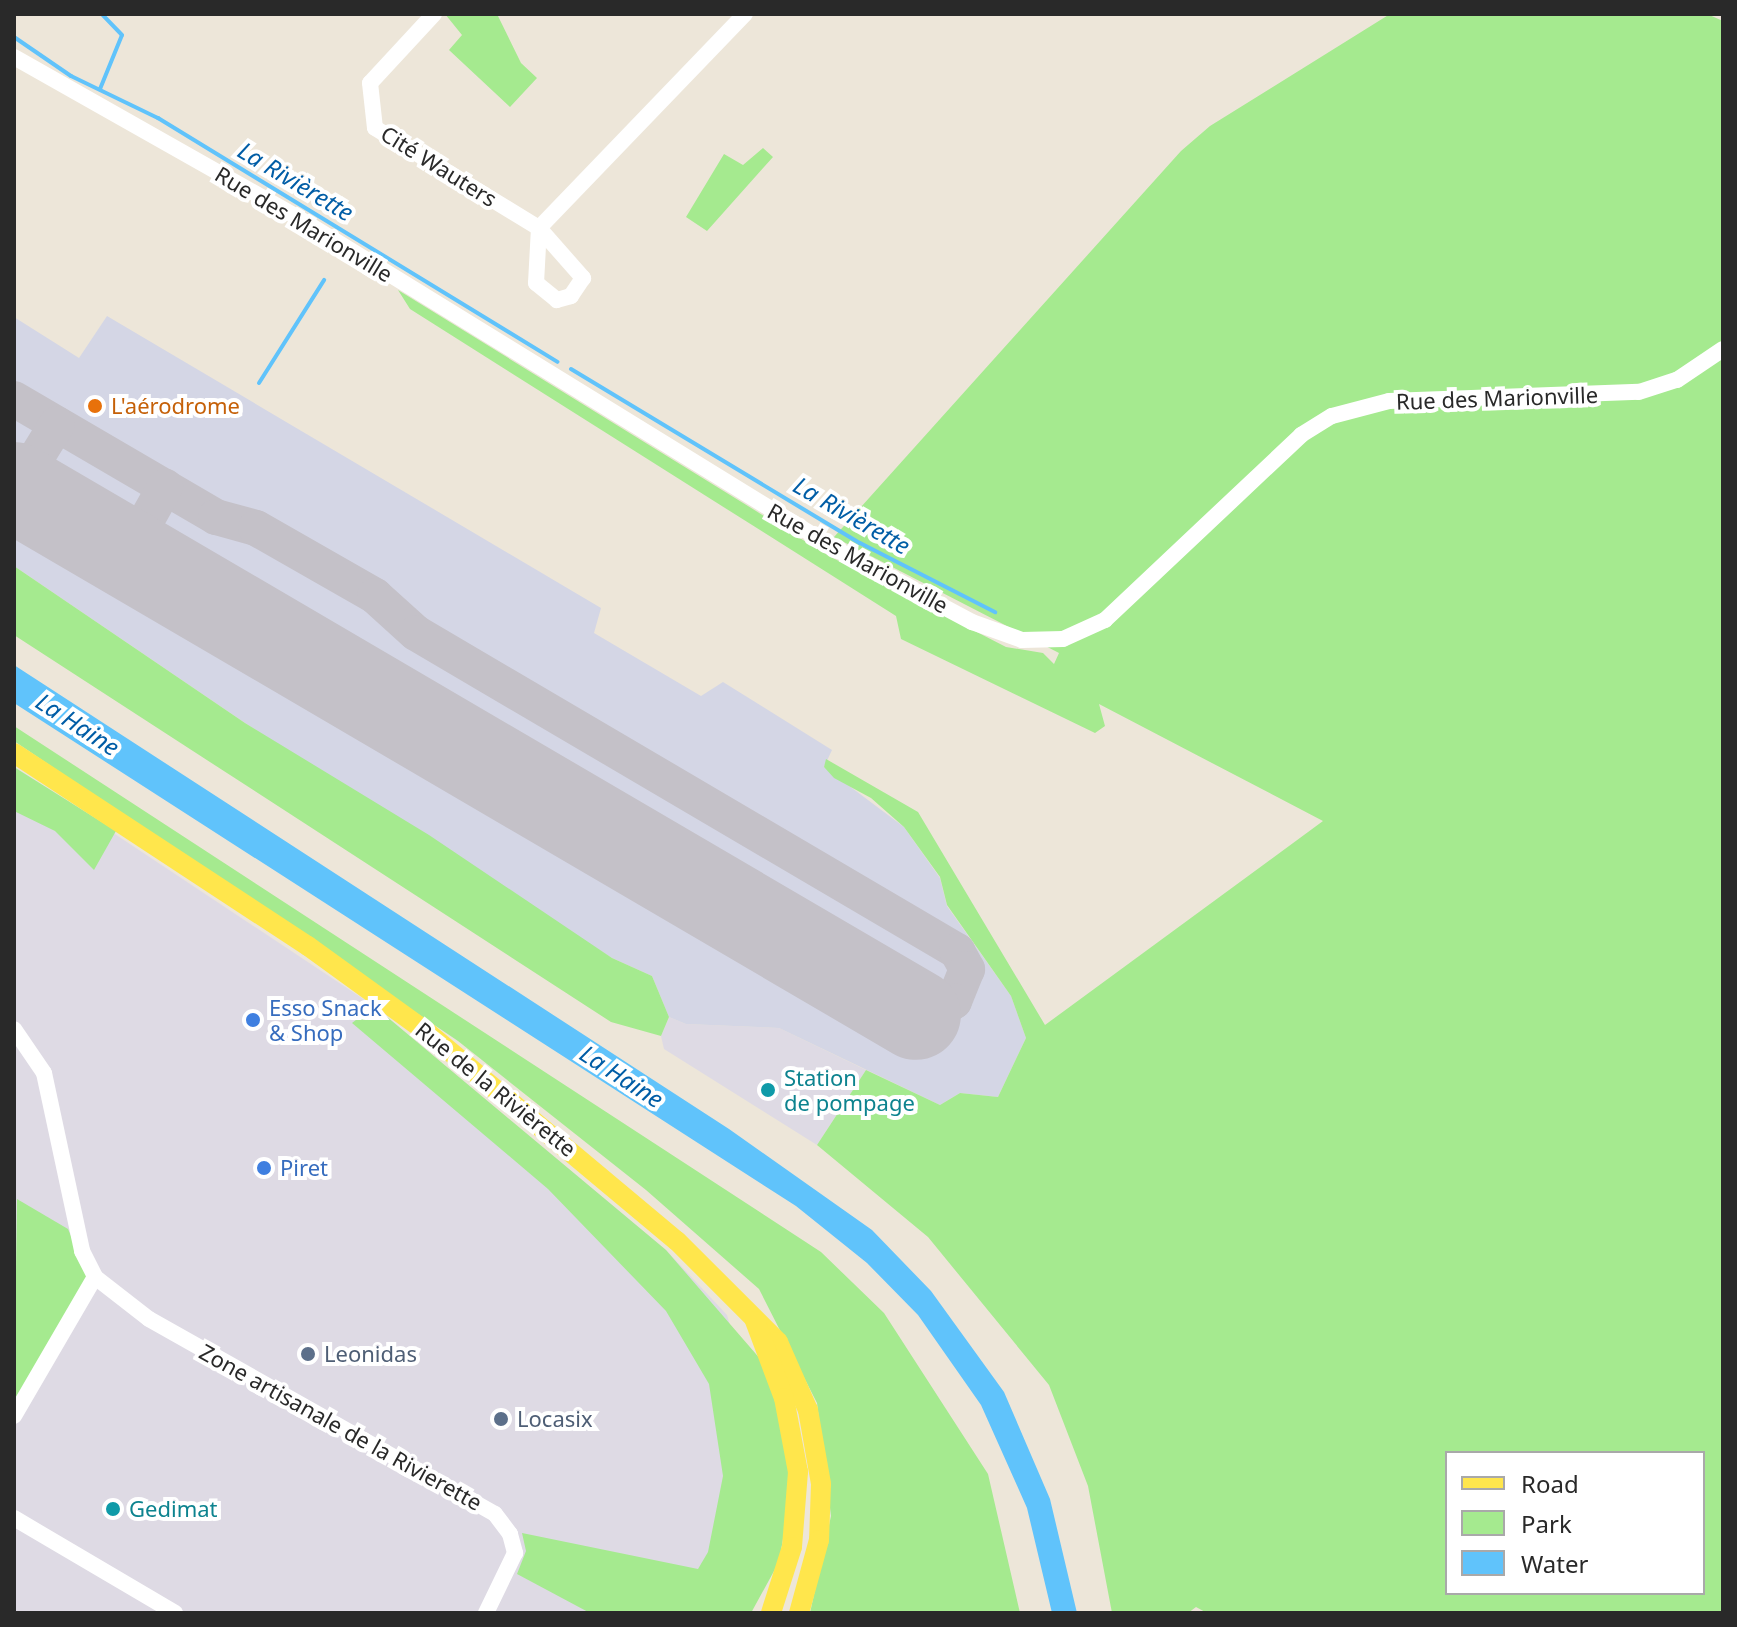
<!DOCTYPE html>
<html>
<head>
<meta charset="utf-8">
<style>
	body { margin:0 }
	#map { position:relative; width:1737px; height:1627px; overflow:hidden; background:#ede6d9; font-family:"Noto Sans",sans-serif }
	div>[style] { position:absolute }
	.industrial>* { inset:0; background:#dedae4 }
	.airport>* { inset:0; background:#d4d6e5 }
	.green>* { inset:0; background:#a5ea8f }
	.water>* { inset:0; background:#60c3fb }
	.stream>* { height:4px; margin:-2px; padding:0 2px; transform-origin:2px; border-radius:2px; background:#60c3fb }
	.taxiway>* { height:36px; margin:-18px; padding:0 18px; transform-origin:18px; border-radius:18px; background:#c4c1c8 }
	.runway>* { height:90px; margin:-45px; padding:0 45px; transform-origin:45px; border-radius:45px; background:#c4c1c8 }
	.minor>* { height:16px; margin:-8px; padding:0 8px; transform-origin:8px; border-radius:8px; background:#fff }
	.major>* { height:20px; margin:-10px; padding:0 10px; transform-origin:10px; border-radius:10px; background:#ffe64c }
	.dots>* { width:22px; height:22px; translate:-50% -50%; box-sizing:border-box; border:4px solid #fff; border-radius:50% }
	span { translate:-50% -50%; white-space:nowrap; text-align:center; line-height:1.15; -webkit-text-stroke:8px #fff; paint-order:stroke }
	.street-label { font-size:22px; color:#292929 }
	.food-label { font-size:22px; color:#c56008 }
	.left { translate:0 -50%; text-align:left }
	.shop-label { font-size:22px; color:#366cbe }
	.culture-label { font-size:22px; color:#0d838f }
	.service-label { font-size:22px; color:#4e5e75 }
	.water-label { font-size:24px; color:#005da6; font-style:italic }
	.frame { position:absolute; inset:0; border:16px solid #292929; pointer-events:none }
	.legend { position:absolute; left:1445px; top:1451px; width:260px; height:144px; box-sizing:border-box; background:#fff; border:2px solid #a9a9a9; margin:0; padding:10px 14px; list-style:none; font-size:24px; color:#292929 }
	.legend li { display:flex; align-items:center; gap:16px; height:40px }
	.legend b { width:40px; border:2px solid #a9a9a9 }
</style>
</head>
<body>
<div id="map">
	<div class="industrial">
		<i style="clip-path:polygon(14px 767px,374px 1006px,666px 1250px,727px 1315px,788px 1529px,751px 1613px,14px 1613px)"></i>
		<i style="clip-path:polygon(669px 1017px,686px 1024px,779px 1028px,866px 1070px,817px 1145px,664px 1049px,661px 1036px)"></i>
	</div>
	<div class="airport">
		<i style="clip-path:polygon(107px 316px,601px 608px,594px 633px,701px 696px,723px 682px,832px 750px,824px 767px,904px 827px,940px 878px,947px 906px,1011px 996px,1026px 1038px,998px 1097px,960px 1093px,940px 1105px,779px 1028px,686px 1024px,669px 1017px,652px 976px,612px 958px,245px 723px,14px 566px,14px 317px,79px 358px)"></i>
	</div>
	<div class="green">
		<i style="clip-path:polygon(445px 14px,497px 14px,521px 63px,537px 78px,510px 107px,449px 50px,462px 35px)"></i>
		<i style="clip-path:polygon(evenodd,1390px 14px,1707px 14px,1723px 21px,1723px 1613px,1207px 1613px,1196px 1607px,1188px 1613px,1112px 1613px,1088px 1486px,1049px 1385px,928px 1237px,817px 1145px,866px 1070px,940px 1105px,960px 1093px,998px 1097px,1026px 1038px,1011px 996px,947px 905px,940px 877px,904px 827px,871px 798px,834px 778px,824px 767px,826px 759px,918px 812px,1045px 1025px,1323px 821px,1099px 704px,1105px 726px,1095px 733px,901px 639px,896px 616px,410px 309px,398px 290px,829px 556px,1006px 647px,1043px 653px,1054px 664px,1059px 653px,834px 537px,1181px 151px,1210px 126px,1390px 14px,1447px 1453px,1703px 1453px,1703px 1593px,1447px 1593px,1447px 1453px)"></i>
		<i style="clip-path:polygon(763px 148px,773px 157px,707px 231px,686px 217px,724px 154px,743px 165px)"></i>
		<i style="clip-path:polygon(14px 566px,245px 723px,429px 835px,612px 958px,652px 976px,669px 1017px,661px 1036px,611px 1022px,14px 635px)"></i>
		<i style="clip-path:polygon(14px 726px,821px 1252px,884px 1313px,988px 1474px,1020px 1613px,810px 1613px,831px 1516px,817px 1403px,759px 1289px,646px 1190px,458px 1041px,14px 741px)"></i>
		<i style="clip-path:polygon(14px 767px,116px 831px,94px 870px,55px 831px,14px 811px)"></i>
		<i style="clip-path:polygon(374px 1006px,666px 1250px,762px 1361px,788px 1437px,793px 1481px,779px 1562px,751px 1613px,590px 1613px,517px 1574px,526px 1551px,522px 1533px,698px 1569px,708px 1552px,723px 1476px,709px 1384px,666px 1311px,548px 1189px,352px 1023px)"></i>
		<i style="clip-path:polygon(17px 1199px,68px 1229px,91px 1283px,14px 1419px)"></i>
	</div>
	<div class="water">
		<i style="clip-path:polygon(14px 665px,729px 1129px,872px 1230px,931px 1291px,1004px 1392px,1050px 1499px,1077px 1613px,1052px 1613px,1027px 1508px,981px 1405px,918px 1315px,867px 1263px,796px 1206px,14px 703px)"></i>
	</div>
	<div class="stream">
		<i style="left:14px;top:37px;width:69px;rotate:34.4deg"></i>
		<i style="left:71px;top:76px;width:97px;rotate:25.8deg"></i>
		<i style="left:158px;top:118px;width:468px;rotate:31.4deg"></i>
		<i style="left:100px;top:89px;width:58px;rotate:-67.8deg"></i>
		<i style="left:122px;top:35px;width:29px;rotate:-134deg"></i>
		<i style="left:571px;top:369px;width:337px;rotate:31.1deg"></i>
		<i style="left:860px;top:543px;width:152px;rotate:27.1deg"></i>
		<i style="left:259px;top:383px;width:122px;rotate:-57.7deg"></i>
	</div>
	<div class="taxiway">
		<i style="left:14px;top:399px;width:234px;rotate:30.3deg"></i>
		<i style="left:216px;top:517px;width:41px;rotate:15.4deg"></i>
		<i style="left:256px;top:528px;width:137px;rotate:29.7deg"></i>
		<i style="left:375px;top:596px;width:55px;rotate:42.1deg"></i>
		<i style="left:416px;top:633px;width:628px;rotate:30.45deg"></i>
		<i style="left:957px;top:951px;width:21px;rotate:61deg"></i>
		<i style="left:967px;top:969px;width:35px;rotate:112deg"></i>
		<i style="left:954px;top:1001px;width:29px;rotate:146deg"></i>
		<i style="left:930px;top:1017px;width:14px;rotate:-172deg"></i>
		<i style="left:17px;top:489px;width:76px;rotate:-58.4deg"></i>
		<i style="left:128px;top:553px;width:76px;rotate:-60.7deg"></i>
	</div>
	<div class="runway">
		<i style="left:14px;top:487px;width:1045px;rotate:30.34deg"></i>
	</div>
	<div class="minor">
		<i style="left:434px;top:14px;width:94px;rotate:132.8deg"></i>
		<i style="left:370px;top:83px;width:45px;rotate:83.7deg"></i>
		<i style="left:375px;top:128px;width:192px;rotate:31.4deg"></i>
		<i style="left:539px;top:228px;width:67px;rotate:48.7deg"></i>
		<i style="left:583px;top:278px;width:22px;rotate:124deg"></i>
		<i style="left:571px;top:296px;width:15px;rotate:164deg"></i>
		<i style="left:557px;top:300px;width:27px;rotate:-141deg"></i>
		<i style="left:536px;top:283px;width:55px;rotate:-86.9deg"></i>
		<i style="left:539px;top:228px;width:297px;rotate:-46.1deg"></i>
		<i style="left:14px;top:57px;width:329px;rotate:29.5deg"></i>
		<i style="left:300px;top:219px;width:633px;rotate:31.63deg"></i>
		<i style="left:839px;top:551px;width:151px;rotate:28.1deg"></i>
		<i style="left:972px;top:622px;width:53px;rotate:19.8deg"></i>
		<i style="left:1022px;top:640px;width:41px;rotate:-1.4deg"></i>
		<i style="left:1063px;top:639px;width:46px;rotate:-24.3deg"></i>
		<i style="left:1105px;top:620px;width:270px;rotate:-43.3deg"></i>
		<i style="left:1301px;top:435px;width:36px;rotate:-32deg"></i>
		<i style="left:1332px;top:416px;width:59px;rotate:-14.7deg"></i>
		<i style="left:1389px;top:401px;width:250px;rotate:-2.1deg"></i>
		<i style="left:1639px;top:392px;width:40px;rotate:-18deg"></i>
		<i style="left:1677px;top:380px;width:55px;rotate:-34deg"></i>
		<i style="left:14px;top:1029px;width:53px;rotate:55.7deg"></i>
		<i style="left:44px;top:1073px;width:182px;rotate:77.9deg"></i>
		<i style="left:82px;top:1251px;width:29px;rotate:63deg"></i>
		<i style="left:95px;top:1277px;width:68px;rotate:37.9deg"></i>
		<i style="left:149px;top:1319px;width:397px;rotate:29.4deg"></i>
		<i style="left:495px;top:1514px;width:25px;rotate:53deg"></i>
		<i style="left:510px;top:1534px;width:20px;rotate:75deg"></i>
		<i style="left:515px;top:1553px;width:67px;rotate:115.8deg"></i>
		<i style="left:14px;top:1416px;width:161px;rotate:-59.8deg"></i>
		<i style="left:14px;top:1518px;width:187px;rotate:30.5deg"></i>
	</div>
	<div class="major">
		<i style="left:14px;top:753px;width:352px;rotate:33.3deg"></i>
		<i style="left:308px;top:946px;width:148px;rotate:35.9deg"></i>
		<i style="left:428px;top:1033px;width:324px;rotate:39.9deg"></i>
		<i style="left:677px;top:1241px;width:143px;rotate:45deg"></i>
		<i style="left:778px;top:1342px;width:74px;rotate:66.2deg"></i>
		<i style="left:808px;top:1410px;width:75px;rotate:80deg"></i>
		<i style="left:821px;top:1484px;width:56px;rotate:92deg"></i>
		<i style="left:819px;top:1540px;width:76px;rotate:105.3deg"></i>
		<i style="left:755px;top:1321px;width:82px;rotate:69.4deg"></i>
		<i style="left:784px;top:1398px;width:75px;rotate:79.3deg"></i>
		<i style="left:798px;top:1472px;width:75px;rotate:94.6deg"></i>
		<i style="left:792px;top:1547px;width:69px;rotate:107.7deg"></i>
	</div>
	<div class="dots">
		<i style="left:95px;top:406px;background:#e8710a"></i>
		<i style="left:253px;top:1020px;background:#3f7fe0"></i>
		<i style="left:768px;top:1090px;background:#0f9aa8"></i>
		<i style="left:264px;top:1168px;background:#3f7fe0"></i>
		<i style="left:308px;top:1354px;background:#5c6f8a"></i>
		<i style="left:501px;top:1419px;background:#5c6f8a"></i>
		<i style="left:113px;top:1509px;background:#0f9aa8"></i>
	</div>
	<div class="street-label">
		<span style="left:439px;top:166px;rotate:32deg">Cité Wauters</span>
		<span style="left:304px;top:224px;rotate:31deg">Rue des Marionville</span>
		<span style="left:1497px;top:398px;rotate:-2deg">Rue des Marionville</span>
		<span style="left:858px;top:558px;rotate:29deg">Rue des Marionville</span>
		<span style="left:496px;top:1089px;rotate:39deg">Rue de la Rivièrette</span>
		<span style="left:341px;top:1427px;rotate:29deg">Zone artisanale de la Rivierette</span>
	</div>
	<div class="food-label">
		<span class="left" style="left:111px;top:406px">L'aérodrome</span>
	</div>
	<div class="shop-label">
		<span class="left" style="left:269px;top:1020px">Esso Snack<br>&amp; Shop</span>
		<span class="left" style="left:280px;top:1168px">Piret</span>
	</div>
	<div class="culture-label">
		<span class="left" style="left:784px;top:1090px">Station<br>de pompage</span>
		<span class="left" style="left:129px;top:1509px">Gedimat</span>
	</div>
	<div class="service-label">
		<span class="left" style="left:324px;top:1354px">Leonidas</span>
		<span class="left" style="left:517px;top:1419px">Locasix</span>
	</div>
	<div class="water-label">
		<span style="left:296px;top:181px;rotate:31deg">La Rivièrette</span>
		<span style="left:852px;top:515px;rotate:30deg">La Rivièrette</span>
		<span style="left:78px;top:724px;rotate:33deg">La Haine</span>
		<span style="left:622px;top:1076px;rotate:33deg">La Haine</span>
	</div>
	<div class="frame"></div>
	<ul class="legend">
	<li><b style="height:10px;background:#ffe64c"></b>Road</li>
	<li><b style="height:22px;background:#a5ea8f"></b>Park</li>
	<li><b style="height:22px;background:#60c3fb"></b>Water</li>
	</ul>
</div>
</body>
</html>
